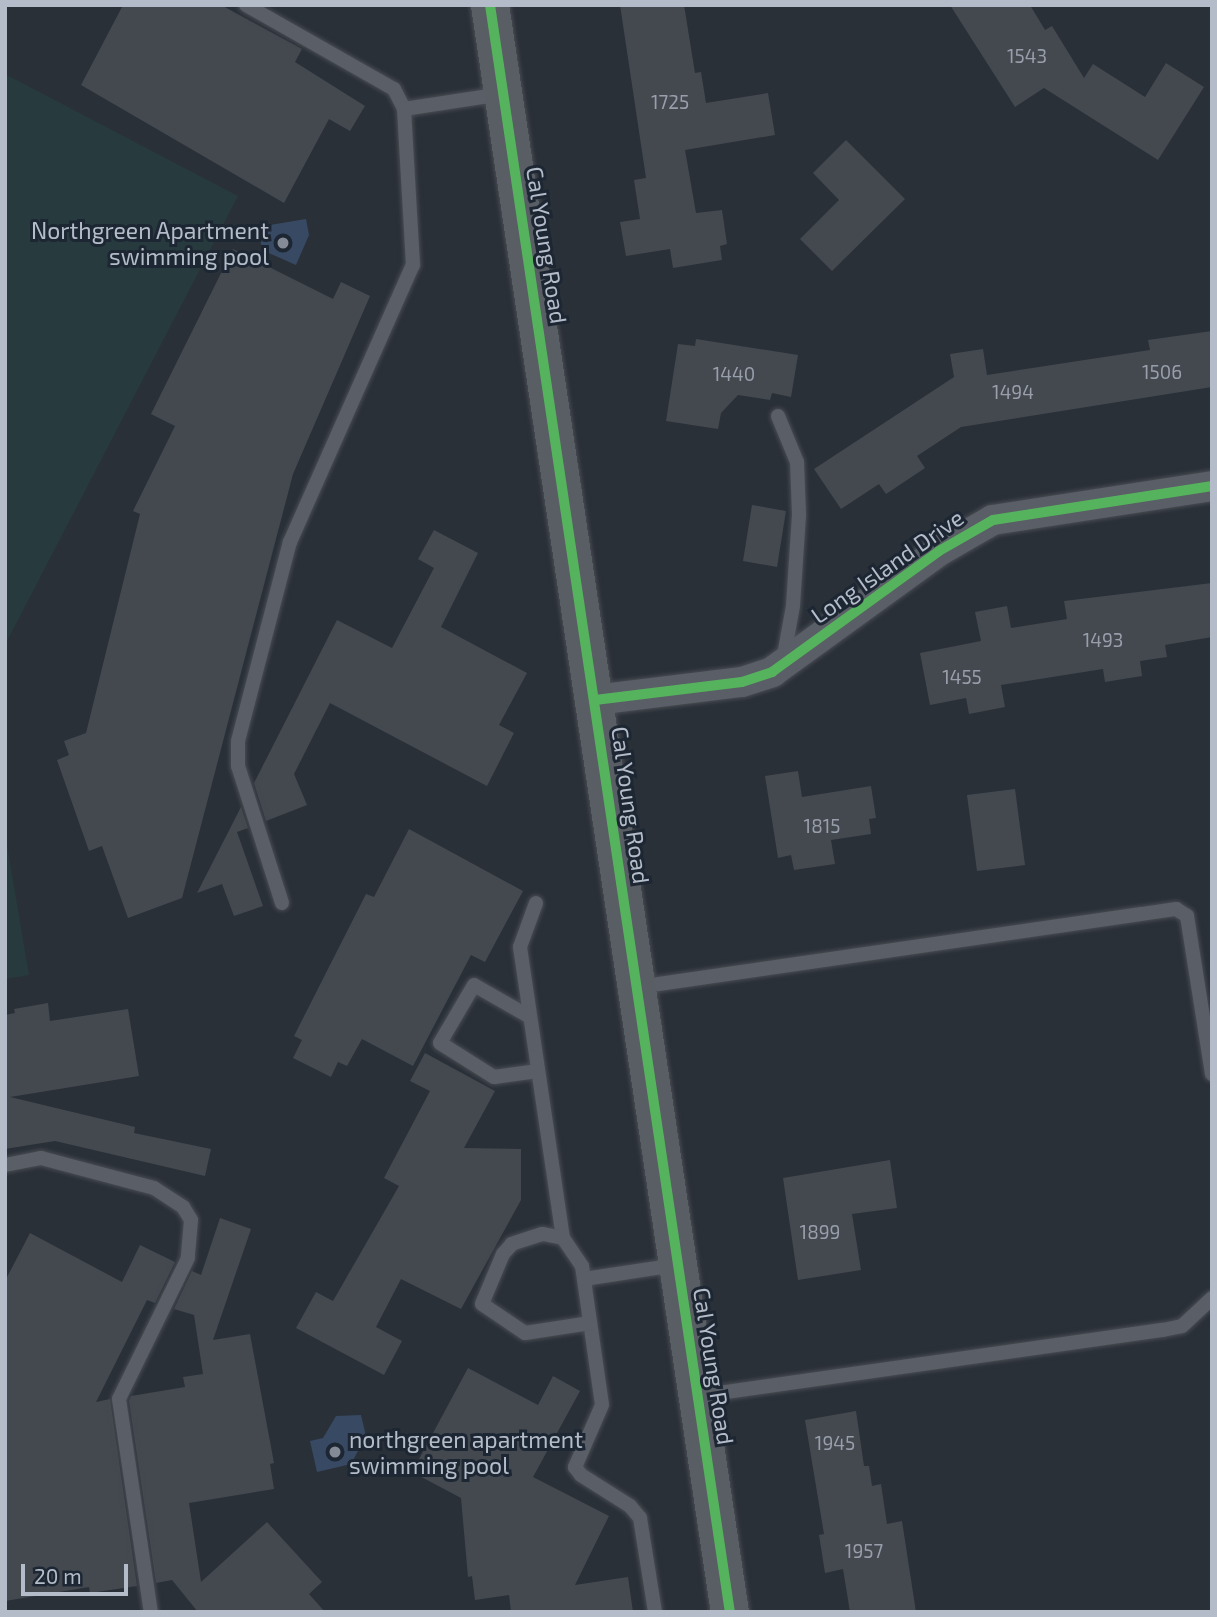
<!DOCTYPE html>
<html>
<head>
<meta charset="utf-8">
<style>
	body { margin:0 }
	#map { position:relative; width:1217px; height:1617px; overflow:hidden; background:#2a3038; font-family:"Exo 2",sans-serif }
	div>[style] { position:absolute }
	.green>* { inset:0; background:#273a3e }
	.water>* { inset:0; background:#384963 }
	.building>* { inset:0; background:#444950 }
	.roads { filter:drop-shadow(0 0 2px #484c53) drop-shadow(0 0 2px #484c53) }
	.service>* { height:14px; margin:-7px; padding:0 7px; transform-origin:7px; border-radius:7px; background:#5a5e66 }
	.minor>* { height:30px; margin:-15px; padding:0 15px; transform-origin:15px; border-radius:15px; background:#5a5e66 }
	.secondary>* { height:38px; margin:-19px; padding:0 19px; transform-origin:19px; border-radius:19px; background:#595d64 }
	.cycleway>* { height:10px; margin:-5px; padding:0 5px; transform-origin:5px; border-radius:5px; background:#56b35d }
	.dots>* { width:19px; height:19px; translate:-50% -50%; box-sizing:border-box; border:4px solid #1d2633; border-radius:50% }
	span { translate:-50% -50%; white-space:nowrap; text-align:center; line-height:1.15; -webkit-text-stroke:6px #1d2633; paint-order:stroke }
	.number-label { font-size:19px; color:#989fab }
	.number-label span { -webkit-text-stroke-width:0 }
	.poi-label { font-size:23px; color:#b4bcc9 }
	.right { translate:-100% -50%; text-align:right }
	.left { translate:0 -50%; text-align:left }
	.street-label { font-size:23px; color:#b4bcc9 }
	.frame { position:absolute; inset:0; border:7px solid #b4bcc9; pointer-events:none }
	.scale { position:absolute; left:21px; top:1564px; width:107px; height:32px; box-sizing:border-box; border:4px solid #b4bcc9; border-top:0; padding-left:9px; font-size:21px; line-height:24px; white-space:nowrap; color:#b4bcc9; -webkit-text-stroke:5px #1d2633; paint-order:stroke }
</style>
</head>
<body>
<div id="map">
	<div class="green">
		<i style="clip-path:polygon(5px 74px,238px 196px,5px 645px)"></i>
		<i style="clip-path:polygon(5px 833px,29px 975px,5px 979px)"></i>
	</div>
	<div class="water">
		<i style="clip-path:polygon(306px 219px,309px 235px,296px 265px,262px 250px,258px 227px)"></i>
		<i style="clip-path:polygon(361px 1415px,366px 1436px,351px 1464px,317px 1472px,310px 1441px,323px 1438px,336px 1416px)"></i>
	</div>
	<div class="building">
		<i style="clip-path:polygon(123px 5px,221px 5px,302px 49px,295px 62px,365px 106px,350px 131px,329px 119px,284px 203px,81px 85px)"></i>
		<i style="clip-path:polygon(620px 5px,684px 5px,695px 73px,701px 72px,706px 103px,768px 93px,775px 135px,685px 150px,696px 213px,722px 210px,727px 244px,720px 246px,722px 260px,673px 268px,670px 249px,626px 256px,620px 222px,640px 219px,634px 180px,646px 178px)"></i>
		<i style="clip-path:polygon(950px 5px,1030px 5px,1045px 30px,1052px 26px,1084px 78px,1093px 64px,1145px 97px,1166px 63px,1204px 87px,1158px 160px,1044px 88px,1015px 107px)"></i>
		<i style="clip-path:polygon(846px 140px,905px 199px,832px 271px,800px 239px,839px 200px,813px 173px)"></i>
		<i style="clip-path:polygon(233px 249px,333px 299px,341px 282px,370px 296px,293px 474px,182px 898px,128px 918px,102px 846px,89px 851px,57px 760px,69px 755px,64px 741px,86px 733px,140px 514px,133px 511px,175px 426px,151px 414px)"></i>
		<i style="clip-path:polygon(1212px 331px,1212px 387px,961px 427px,917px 456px,925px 468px,886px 494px,879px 484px,841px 509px,814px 469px,954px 377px,950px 354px,983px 349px,987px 375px,1150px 350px,1148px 340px)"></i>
		<i style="clip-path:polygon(696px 339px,798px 355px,791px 397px,772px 393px,770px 400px,738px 395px,721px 413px,718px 429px,666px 421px,678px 344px,695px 346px)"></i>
		<i style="clip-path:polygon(752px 505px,786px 511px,777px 567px,743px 561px)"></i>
		<i style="clip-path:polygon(434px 530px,478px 553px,441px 627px,527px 673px,499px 725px,514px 733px,487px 786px,330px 703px,294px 774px,307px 805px,266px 821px,254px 783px,337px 620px,392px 648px,434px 568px,418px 559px)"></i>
		<i style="clip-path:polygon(1212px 583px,1212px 637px,1165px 645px,1167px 657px,1140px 661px,1142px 676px,1105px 682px,1103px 669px,1001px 685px,1005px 707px,969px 714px,966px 698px,930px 705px,920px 653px,981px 641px,975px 612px,1007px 606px,1011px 628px,1067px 619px,1064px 601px)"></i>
		<i style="clip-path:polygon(798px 771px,802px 797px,871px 786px,876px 818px,869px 819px,871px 834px,831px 840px,835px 864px,794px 870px,791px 855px,778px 858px,765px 776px)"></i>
		<i style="clip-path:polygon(1015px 789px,1025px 865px,977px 871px,967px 795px)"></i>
		<i style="clip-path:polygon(241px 807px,248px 828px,237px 832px,263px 906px,234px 916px,222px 884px,197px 893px)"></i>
		<i style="clip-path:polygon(409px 829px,523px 891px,485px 962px,471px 955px,413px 1066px,362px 1039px,347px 1066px,338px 1062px,331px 1077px,293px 1058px,302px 1040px,294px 1036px,366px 894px,374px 897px)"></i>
		<i style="clip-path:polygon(48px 1003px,50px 1021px,128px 1009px,139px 1076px,10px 1097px,135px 1127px,134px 1133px,211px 1149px,205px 1176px,55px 1141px,5px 1149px,5px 1015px,15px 1013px,14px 1009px)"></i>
		<i style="clip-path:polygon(425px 1053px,495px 1091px,464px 1148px,521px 1149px,521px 1200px,461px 1309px,401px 1279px,376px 1327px,402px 1341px,384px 1375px,296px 1328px,316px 1292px,333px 1301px,399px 1186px,384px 1178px,430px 1091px,410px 1081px)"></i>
		<i style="clip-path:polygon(890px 1160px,897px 1208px,852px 1214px,861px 1270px,798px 1280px,783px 1178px)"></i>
		<i style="clip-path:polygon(220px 1218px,251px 1229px,213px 1340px,250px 1334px,274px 1463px,270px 1464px,274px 1489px,189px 1503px,201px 1582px,267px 1522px,322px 1582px,309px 1594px,325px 1612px,198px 1612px,172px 1580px,156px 1583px,129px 1401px,131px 1396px,185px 1387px,183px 1377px,203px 1374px,194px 1315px,174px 1309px,192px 1271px,201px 1275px)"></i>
		<i style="clip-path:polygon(30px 1233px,122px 1282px,140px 1245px,175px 1262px,155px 1303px,147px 1300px,96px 1402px,110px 1399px,137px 1586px,90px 1593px,89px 1587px,5px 1601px,5px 1281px)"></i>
		<i style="clip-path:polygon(468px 1368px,538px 1405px,553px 1376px,580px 1391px,533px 1477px,609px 1516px,575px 1585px,628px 1577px,633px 1612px,511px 1612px,509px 1595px,475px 1600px,472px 1576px,468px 1577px,461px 1498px,412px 1472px)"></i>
		<i style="clip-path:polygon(856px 1411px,864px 1466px,869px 1466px,872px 1486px,881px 1484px,887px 1524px,902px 1521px,916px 1612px,850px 1612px,843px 1569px,825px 1573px,819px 1535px,824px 1534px,805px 1420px)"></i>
	</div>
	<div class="roads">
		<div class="service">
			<i style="left:246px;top:5px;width:170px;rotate:29.6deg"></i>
			<i style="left:394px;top:89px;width:22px;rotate:63deg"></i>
			<i style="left:404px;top:109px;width:99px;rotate:-8.7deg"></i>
			<i style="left:778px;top:416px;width:50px;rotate:67.6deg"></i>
			<i style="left:797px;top:462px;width:53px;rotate:87.8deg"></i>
			<i style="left:799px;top:515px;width:91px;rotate:93.8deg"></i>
			<i style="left:793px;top:606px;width:56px;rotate:100.3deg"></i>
			<i style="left:282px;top:903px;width:144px;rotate:-107.8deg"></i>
			<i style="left:238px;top:766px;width:25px;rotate:-90deg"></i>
			<i style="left:238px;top:741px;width:206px;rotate:-75.4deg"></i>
			<i style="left:290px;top:542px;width:303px;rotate:-66.1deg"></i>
			<i style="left:413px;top:265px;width:156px;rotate:-93.3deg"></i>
			<i style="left:536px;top:903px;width:47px;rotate:110deg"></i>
			<i style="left:520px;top:947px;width:294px;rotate:81.6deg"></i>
			<i style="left:563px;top:1238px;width:34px;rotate:56deg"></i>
			<i style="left:582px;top:1266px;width:140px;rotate:81.8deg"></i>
			<i style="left:602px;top:1405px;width:68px;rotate:113.5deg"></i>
			<i style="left:575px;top:1467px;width:10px;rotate:53deg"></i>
			<i style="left:581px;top:1475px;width:58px;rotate:32.3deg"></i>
			<i style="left:630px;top:1506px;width:16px;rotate:50deg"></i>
			<i style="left:640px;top:1518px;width:95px;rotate:80.9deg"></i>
			<i style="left:638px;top:987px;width:544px;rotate:-8.25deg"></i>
			<i style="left:1176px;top:909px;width:13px;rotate:32deg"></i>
			<i style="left:1187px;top:916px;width:160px;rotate:81deg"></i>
			<i style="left:530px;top:1017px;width:64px;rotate:-150.3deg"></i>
			<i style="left:474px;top:985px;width:67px;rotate:120.4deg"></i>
			<i style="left:440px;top:1043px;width:64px;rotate:32.2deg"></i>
			<i style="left:494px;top:1077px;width:44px;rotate:-7.8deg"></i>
			<i style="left:5px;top:1165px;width:37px;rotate:-11deg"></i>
			<i style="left:41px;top:1158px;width:117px;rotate:14.9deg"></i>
			<i style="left:154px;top:1188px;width:35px;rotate:33deg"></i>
			<i style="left:183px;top:1207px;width:15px;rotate:58deg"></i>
			<i style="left:191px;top:1220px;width:38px;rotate:95deg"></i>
			<i style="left:188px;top:1258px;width:157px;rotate:116.1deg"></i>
			<i style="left:119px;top:1399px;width:215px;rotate:81.5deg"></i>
			<i style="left:563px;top:1238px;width:21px;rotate:-169deg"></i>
			<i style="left:542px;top:1234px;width:32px;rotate:162deg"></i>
			<i style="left:512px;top:1244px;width:13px;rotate:132deg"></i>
			<i style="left:503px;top:1254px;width:54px;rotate:112.8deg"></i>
			<i style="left:482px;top:1304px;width:52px;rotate:34deg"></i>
			<i style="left:525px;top:1333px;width:66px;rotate:-8.7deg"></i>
			<i style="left:584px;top:1279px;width:92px;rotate:-8.7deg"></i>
			<i style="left:698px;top:1396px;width:470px;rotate:-8.1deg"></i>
			<i style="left:1163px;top:1330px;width:19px;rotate:-12deg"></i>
			<i style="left:1182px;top:1326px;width:41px;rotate:-43deg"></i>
		</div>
		<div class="minor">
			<i style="left:595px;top:700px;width:148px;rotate:-7deg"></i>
			<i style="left:742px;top:682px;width:32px;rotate:-18deg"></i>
			<i style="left:772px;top:672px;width:206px;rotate:-35.9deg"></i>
			<i style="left:939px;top:551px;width:62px;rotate:-29.9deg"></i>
			<i style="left:993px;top:520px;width:222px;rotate:-8.8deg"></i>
		</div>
		<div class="secondary">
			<i style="left:490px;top:5px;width:1625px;rotate:81.51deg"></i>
		</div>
	</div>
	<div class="cycleway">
		<i style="left:490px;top:5px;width:1625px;rotate:81.51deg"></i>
		<i style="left:595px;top:700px;width:148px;rotate:-7deg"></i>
		<i style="left:742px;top:682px;width:32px;rotate:-18deg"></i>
		<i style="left:772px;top:672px;width:206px;rotate:-35.9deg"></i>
		<i style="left:939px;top:551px;width:62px;rotate:-29.9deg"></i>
		<i style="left:993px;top:520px;width:222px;rotate:-8.8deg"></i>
	</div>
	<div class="dots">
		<i style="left:283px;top:243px;background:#848b96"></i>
		<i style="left:335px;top:1452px;background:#848b96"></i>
	</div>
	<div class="number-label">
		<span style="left:1027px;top:56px">1543</span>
		<span style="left:670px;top:102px">1725</span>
		<span style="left:1162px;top:372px">1506</span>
		<span style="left:734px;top:374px">1440</span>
		<span style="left:1013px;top:392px">1494</span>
		<span style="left:1103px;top:640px">1493</span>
		<span style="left:962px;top:677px">1455</span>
		<span style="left:822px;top:826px">1815</span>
		<span style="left:820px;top:1232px">1899</span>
		<span style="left:835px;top:1443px">1945</span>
		<span style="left:864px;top:1551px">1957</span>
	</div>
	<div class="poi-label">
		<span class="right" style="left:269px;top:243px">Northgreen Apartment<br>swimming pool</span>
		<span class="left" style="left:349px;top:1452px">northgreen apartment<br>swimming pool</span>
	</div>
	<div class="street-label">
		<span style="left:547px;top:245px;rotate:81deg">Cal Young Road</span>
		<span style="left:887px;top:566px;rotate:-35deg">Long Island Drive</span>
		<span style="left:631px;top:805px;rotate:82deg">Cal Young Road</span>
		<span style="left:714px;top:1366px;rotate:81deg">Cal Young Road</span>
	</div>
	<div class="frame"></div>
	<div class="scale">20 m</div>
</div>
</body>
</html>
